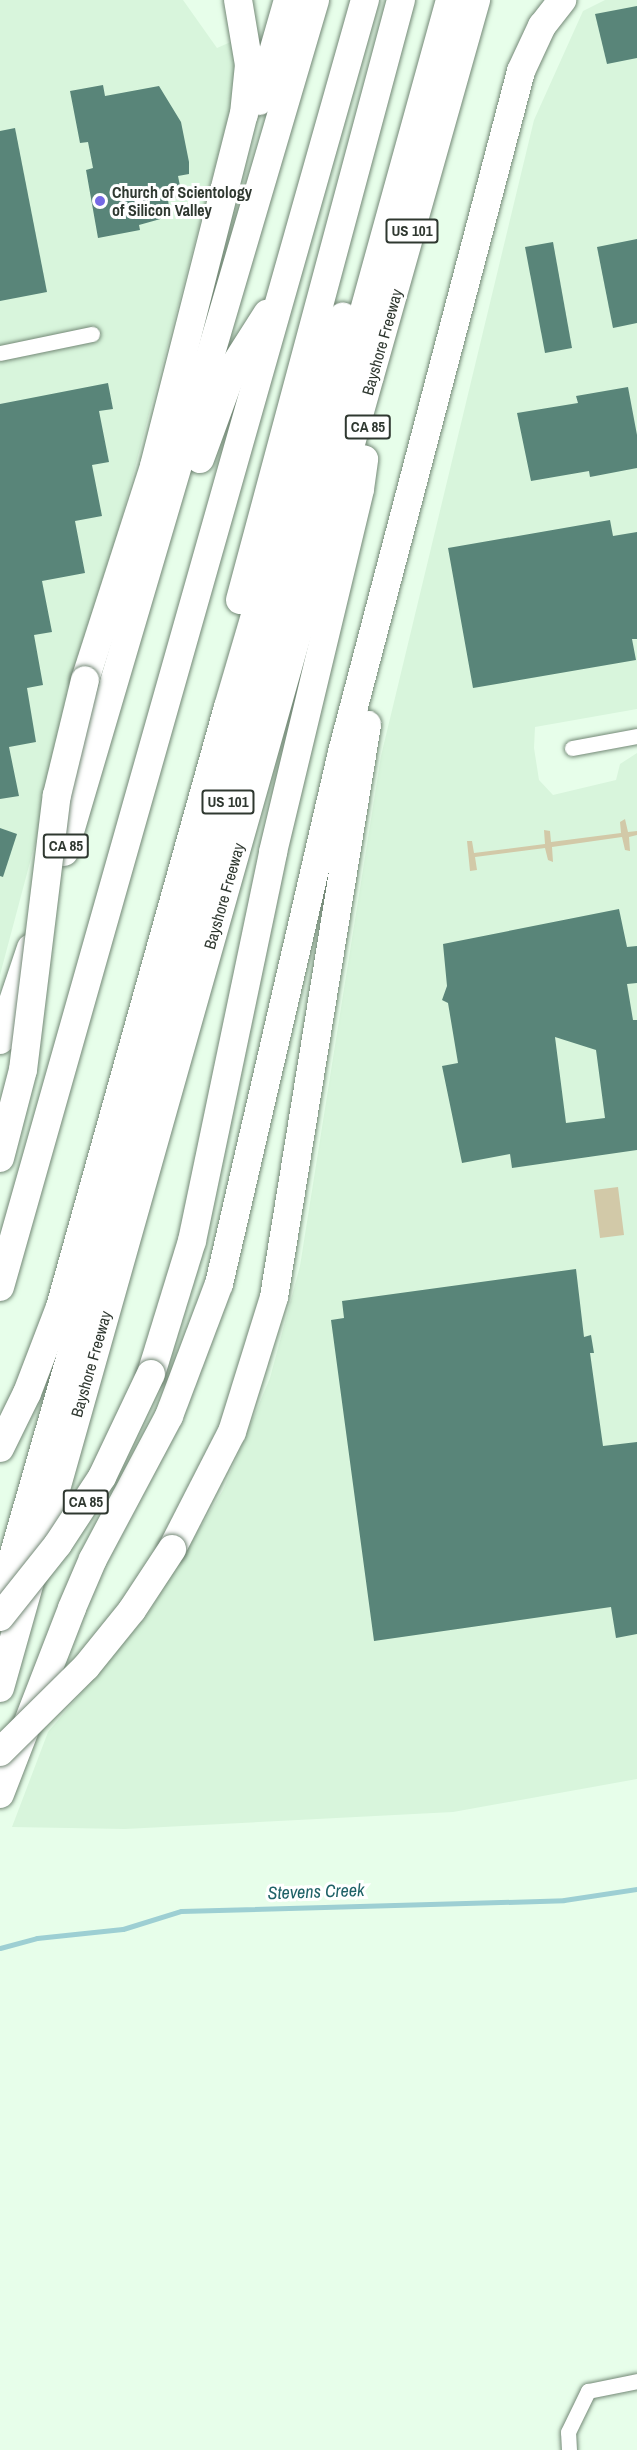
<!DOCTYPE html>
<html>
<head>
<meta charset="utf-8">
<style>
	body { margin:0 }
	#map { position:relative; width:637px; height:2450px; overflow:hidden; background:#e7feea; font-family:"Archivo Narrow",sans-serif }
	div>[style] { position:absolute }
	.built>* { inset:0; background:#d8f5dc }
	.green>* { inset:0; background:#d2c9a8 }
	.stream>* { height:5px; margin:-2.5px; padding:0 2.5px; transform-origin:2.5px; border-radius:2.5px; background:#9dcfd3 }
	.building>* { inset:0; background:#598579 }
	.roads { filter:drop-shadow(0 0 2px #738876) drop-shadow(0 0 2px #738876) }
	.minor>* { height:15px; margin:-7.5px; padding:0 7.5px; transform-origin:7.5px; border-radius:7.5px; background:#fff }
	.motorway>* { height:28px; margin:-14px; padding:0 14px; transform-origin:14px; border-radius:14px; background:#fff }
	.bridges { filter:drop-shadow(0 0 2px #738876) drop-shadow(0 0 2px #738876) }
	.motorway-bridge>* { height:28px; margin:-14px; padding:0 14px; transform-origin:14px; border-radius:14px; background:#fff }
	.dots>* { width:16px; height:16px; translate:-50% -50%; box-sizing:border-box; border:3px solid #fff; border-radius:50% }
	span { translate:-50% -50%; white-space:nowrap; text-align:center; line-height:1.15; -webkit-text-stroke:6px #fff; paint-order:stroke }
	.shield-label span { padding:2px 4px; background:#fff; border:2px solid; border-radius:4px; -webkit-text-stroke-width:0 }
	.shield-label { font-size:15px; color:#2f3830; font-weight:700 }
	.poi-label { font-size:16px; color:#2f3830; font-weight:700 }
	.left { translate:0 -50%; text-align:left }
	.street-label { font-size:16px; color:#2f3830 }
	.water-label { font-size:18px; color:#1f6167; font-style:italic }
</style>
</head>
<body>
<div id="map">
	<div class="built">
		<i style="clip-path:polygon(0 0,183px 0,217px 48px,233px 41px,236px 63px,231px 106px,0 975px)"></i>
		<i style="clip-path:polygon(605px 0,637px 0,637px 709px,535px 727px,534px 748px,539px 780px,553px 795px,616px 780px,620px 764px,637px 753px,637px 1779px,453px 1812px,125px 1829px,12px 1827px,48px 1732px,148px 1614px,223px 1490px,270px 1378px,300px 1266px,381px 756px,534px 120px,583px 11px)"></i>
	</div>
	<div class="green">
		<i style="clip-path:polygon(625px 819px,628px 832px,637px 831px,637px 835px,629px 837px,630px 851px,625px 850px,622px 837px,552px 847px,553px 862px,548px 860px,545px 848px,475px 857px,477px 870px,470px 871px,467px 841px,472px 841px,474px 853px,545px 844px,544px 830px,550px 831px,551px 842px,621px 833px,620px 822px)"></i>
		<i style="clip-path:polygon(618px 1187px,624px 1235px,600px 1238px,594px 1190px)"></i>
	</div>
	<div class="stream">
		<i style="left:0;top:1948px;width:38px;rotate:-15deg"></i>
		<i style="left:37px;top:1938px;width:86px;rotate:-6deg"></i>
		<i style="left:123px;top:1929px;width:61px;rotate:-17.2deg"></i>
		<i style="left:181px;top:1911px;width:383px;rotate:-1.6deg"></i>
		<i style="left:564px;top:1900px;width:74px;rotate:-8.6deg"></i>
	</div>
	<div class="building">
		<i style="clip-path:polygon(637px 6px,637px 58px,607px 64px,595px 14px)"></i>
		<i style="clip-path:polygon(103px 85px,105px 96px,159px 86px,181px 122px,189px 162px,189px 174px,178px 176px,182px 196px,168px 199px,169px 208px,164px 218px,139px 225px,140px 230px,98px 238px,86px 170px,93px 168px,88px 142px,80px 143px,70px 91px)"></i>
		<i style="clip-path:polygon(15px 128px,47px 292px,0 301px,0 131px)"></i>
		<i style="clip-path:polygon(637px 239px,637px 323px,613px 328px,597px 247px)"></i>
		<i style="clip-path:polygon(553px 242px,572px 348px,545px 353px,525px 247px)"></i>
		<i style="clip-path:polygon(108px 383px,113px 409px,99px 411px,109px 462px,92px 465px,102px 516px,75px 521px,85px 573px,42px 581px,52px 632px,34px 635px,43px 685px,27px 688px,36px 742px,9px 747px,19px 796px,0 799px,0 404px)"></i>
		<i style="clip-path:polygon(628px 387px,637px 435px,637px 468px,590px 477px,589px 471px,531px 481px,517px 413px,578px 403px,576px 396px)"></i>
		<i style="clip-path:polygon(610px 520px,613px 536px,637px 532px,637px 639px,632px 639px,636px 660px,473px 688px,448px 548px)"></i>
		<i style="clip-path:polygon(0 828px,17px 834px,3px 877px,0 876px)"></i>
		<i style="clip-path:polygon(evenodd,619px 909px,627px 947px,637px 946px,637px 983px,627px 984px,633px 1020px,637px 1020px,637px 1150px,512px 1168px,510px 1154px,462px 1163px,442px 1066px,458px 1063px,448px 1003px,442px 1000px,447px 986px,443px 944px,619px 909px,555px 1037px,596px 1050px,605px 1118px,566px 1123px,555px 1037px)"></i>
		<i style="clip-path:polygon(576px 1269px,584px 1337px,591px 1335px,594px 1353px,590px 1353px,603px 1446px,637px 1442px,637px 1634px,616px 1638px,611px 1607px,374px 1641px,331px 1320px,344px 1318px,342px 1301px)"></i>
	</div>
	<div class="roads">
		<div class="minor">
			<i style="left:0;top:353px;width:94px;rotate:-11.7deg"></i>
			<i style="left:572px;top:748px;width:66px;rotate:-10.5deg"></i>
			<i style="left:569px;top:2450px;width:18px;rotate:-93deg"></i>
			<i style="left:568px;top:2432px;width:46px;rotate:-64deg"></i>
			<i style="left:588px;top:2391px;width:50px;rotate:-11.5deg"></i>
		</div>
		<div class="motorway">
			<i style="left:259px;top:101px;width:105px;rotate:-74deg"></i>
			<i style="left:200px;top:459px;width:99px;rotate:-69.9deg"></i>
			<i style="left:234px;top:366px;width:62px;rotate:-57.6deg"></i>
			<i style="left:240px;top:600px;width:621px;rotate:-74.98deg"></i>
			<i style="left:85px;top:680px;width:225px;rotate:-72.1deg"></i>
			<i style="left:154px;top:466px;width:363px;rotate:-75.7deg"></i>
			<i style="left:244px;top:114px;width:49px;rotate:-84.2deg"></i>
			<i style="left:249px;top:65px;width:66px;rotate:-99.6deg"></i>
			<i style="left:64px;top:852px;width:888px;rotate:-73.58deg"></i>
			<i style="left:0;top:1040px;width:97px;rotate:-71.4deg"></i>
			<i style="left:0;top:1287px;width:1338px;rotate:-74.17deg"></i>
			<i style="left:151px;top:1374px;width:139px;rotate:-72.9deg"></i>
			<i style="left:192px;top:1241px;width:397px;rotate:-78.2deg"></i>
			<i style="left:273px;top:852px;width:373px;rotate:-76.5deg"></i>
			<i style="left:360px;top:489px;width:30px;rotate:-82deg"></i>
			<i style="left:0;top:1448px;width:61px;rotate:-63.9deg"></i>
			<i style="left:27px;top:1393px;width:92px;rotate:-69deg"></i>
			<i style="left:60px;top:1307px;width:623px;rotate:-74.36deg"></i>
			<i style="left:228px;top:707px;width:407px;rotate:-73.6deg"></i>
			<i style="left:172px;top:1549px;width:131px;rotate:-62.9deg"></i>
			<i style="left:232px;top:1432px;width:141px;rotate:-72.7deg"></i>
			<i style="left:274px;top:1297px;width:580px;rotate:-80.77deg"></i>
			<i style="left:0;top:1602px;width:618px;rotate:-73.94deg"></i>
			<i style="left:171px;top:1008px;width:1046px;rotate:-74.53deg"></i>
			<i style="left:0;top:1688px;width:1754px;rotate:-74.25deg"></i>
			<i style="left:0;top:1794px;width:199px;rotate:-68.8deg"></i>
			<i style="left:72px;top:1608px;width:53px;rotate:-66.8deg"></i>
			<i style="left:93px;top:1559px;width:162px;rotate:-62deg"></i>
			<i style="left:169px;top:1416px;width:141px;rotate:-69.3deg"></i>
			<i style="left:219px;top:1284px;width:546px;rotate:-76.98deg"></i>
			<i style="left:342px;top:752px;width:704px;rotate:-75.27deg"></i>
			<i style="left:521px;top:71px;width:50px;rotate:-65deg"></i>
			<i style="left:542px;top:26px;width:33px;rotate:-52deg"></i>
		</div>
	</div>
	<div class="bridges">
		<div class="motorway-bridge">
			<i style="left:0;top:1158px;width:91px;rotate:-75.4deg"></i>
			<i style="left:23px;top:1070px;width:277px;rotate:-83deg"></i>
			<i style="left:57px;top:795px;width:118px;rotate:-76.3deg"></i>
			<i style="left:0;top:1617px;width:93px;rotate:-51.5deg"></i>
			<i style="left:58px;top:1544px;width:80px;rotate:-56.7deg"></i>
			<i style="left:102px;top:1477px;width:114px;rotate:-64.6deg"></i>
			<i style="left:0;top:1752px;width:121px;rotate:-44.7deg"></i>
			<i style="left:86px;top:1667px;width:73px;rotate:-51.1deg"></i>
			<i style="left:132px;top:1610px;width:73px;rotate:-56.7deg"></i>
		</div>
	</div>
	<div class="dots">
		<i style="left:100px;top:201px;background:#7569e4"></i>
	</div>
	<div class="shield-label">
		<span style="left:412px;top:231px">US 101</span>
		<span style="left:368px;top:427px">CA 85</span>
		<span style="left:228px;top:802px">US 101</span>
		<span style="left:66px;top:846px">CA 85</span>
		<span style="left:86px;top:1502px">CA 85</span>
	</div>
	<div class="poi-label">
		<span class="left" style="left:112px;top:201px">Church of Scientology<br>of Silicon Valley</span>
	</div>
	<div class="street-label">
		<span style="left:382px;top:342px;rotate:-74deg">Bayshore Freeway</span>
		<span style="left:224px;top:896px;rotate:-74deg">Bayshore Freeway</span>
		<span style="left:91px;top:1364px;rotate:-74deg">Bayshore Freeway</span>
	</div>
	<div class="water-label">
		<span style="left:316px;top:1892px;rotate:-2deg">Stevens Creek</span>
	</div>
</div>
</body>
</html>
